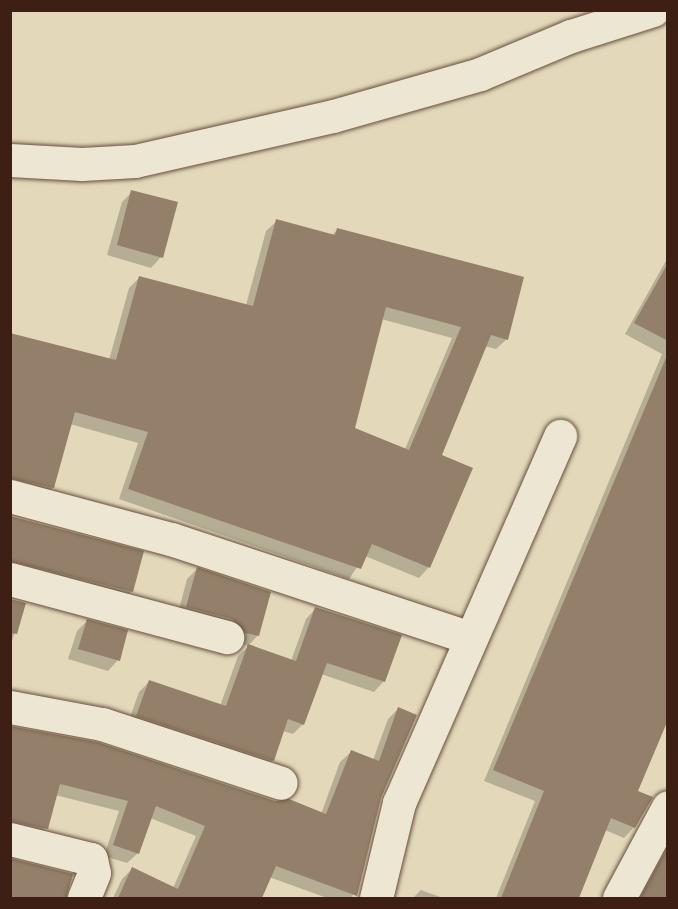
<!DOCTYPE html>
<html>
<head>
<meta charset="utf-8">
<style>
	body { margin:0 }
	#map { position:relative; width:678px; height:909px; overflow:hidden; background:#e3d9ba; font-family:"Old Standard TT",serif }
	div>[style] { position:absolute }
	.shadow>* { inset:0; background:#0003 }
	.building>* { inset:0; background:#94806a }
	.roads { filter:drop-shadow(0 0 2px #674e3d) drop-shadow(0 0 2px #674e3d) }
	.minor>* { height:33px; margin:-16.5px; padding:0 16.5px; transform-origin:16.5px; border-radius:16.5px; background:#ede6d2 }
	span { translate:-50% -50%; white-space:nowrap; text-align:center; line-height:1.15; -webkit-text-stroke:4.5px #ede6d2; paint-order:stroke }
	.frame { position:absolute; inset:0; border:12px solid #3e1f13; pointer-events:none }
</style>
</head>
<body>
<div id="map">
	<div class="shadow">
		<i style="clip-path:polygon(132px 192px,161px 257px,151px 268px,107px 255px,122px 202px)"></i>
		<i style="clip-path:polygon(evenodd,277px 221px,331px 236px,338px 229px,507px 339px,496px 349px,484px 346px,440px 456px,429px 567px,419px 578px,365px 556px,349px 579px,119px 499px,138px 443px,70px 424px,53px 488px,42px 498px,10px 491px,10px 335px,109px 360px,129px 288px,140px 277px,246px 305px,266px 231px,277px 221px,381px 319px,452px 338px,405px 449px,353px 429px,381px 319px)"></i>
		<i style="clip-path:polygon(668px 257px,668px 716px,636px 792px,634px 827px,624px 838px,605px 830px,578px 898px,496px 898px,535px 801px,484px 781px,662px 354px,625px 334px)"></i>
		<i style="clip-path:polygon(10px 517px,142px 552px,131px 592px,121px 602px,10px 575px)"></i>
		<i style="clip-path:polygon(197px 569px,258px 635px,248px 646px,177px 617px,187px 579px)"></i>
		<i style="clip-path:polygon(10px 600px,24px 604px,10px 647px)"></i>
		<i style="clip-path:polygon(316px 608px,384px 681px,374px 692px,321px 674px,303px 724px,293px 734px,283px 731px,273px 760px,262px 770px,127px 726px,139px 692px,149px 682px,220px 706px,238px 656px,249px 646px,291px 661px,306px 619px)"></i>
		<i style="clip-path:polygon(87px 621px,118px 660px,108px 671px,68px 659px,77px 631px)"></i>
		<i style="clip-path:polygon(398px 709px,352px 898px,327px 898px,269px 877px,260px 898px,113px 898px,122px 879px,132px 869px,173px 888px,196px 836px,150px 818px,138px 853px,127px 863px,104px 856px,119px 811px,55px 795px,46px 828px,36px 839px,10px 834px,10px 753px,321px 814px,340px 762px,351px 752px,373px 760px,388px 719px)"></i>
		<i style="clip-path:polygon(668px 840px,668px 898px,634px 898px)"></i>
		<i style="clip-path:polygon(10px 860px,65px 891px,66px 898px,10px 898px)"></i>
		<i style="clip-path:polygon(421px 890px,443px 898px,413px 898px)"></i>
	</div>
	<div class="building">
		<i style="clip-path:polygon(131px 190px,178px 202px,163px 258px,117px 245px)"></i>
		<i style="clip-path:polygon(evenodd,276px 219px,335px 235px,337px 228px,524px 277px,508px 340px,491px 335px,442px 455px,473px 468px,430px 568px,372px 544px,361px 569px,128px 489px,148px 432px,75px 412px,54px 488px,10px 478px,10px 333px,116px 360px,139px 276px,253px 306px,276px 219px,386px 307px,461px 327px,409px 450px,355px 428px,386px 307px)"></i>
		<i style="clip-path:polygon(668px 263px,668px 341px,634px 323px)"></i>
		<i style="clip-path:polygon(668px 353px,668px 720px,638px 791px,653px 797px,635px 828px,611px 818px,579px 898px,501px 898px,544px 791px,493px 770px)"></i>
		<i style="clip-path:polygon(10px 516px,144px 551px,133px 592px,10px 561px)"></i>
		<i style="clip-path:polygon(197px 567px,271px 592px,259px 636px,245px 633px,232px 619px,186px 607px)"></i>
		<i style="clip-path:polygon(10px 599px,26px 603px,17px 634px,10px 633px)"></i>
		<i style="clip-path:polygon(315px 607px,402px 635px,385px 682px,327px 663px,304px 725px,288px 719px,274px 761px,136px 716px,149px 680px,226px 706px,248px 644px,296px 661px)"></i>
		<i style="clip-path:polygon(87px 619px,128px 630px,120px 661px,78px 649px)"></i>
		<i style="clip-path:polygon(398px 707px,417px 715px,381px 798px,357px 896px,276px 866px,262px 898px,118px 898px,132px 867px,178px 889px,205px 826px,156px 806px,139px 854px,113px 845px,128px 801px,60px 784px,48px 829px,10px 821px,10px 726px,97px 742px,275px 801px,289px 799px,326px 814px,351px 750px,379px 761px)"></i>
		<i style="clip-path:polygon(668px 847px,668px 898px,640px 898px)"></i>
		<i style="clip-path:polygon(10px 858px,73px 874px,66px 898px,10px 898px)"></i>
	</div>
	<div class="roads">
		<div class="minor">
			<i style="left:10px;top:160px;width:72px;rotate:3.2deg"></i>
			<i style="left:82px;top:164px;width:53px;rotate:-3.2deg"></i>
			<i style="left:135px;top:161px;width:203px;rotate:-12.8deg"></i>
			<i style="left:333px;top:116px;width:153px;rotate:-15.9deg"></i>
			<i style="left:480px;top:74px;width:99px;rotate:-22.7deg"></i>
			<i style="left:571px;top:36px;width:86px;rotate:-17.6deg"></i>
			<i style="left:10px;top:496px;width:167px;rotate:15deg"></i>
			<i style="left:171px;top:539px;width:315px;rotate:18.3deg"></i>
			<i style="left:10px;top:579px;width:225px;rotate:15deg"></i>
			<i style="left:10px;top:707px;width:94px;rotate:10.5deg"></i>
			<i style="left:102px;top:724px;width:188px;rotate:18.2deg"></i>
			<i style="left:10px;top:839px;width:83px;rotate:13.9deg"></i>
			<i style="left:91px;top:859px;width:14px;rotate:78deg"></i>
			<i style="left:94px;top:873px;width:27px;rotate:112deg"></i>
			<i style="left:376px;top:898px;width:98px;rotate:-76.4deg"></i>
			<i style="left:399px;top:803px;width:401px;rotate:-66.3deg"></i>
			<i style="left:619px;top:898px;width:103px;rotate:-61.7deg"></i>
		</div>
	</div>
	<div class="frame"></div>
</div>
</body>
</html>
